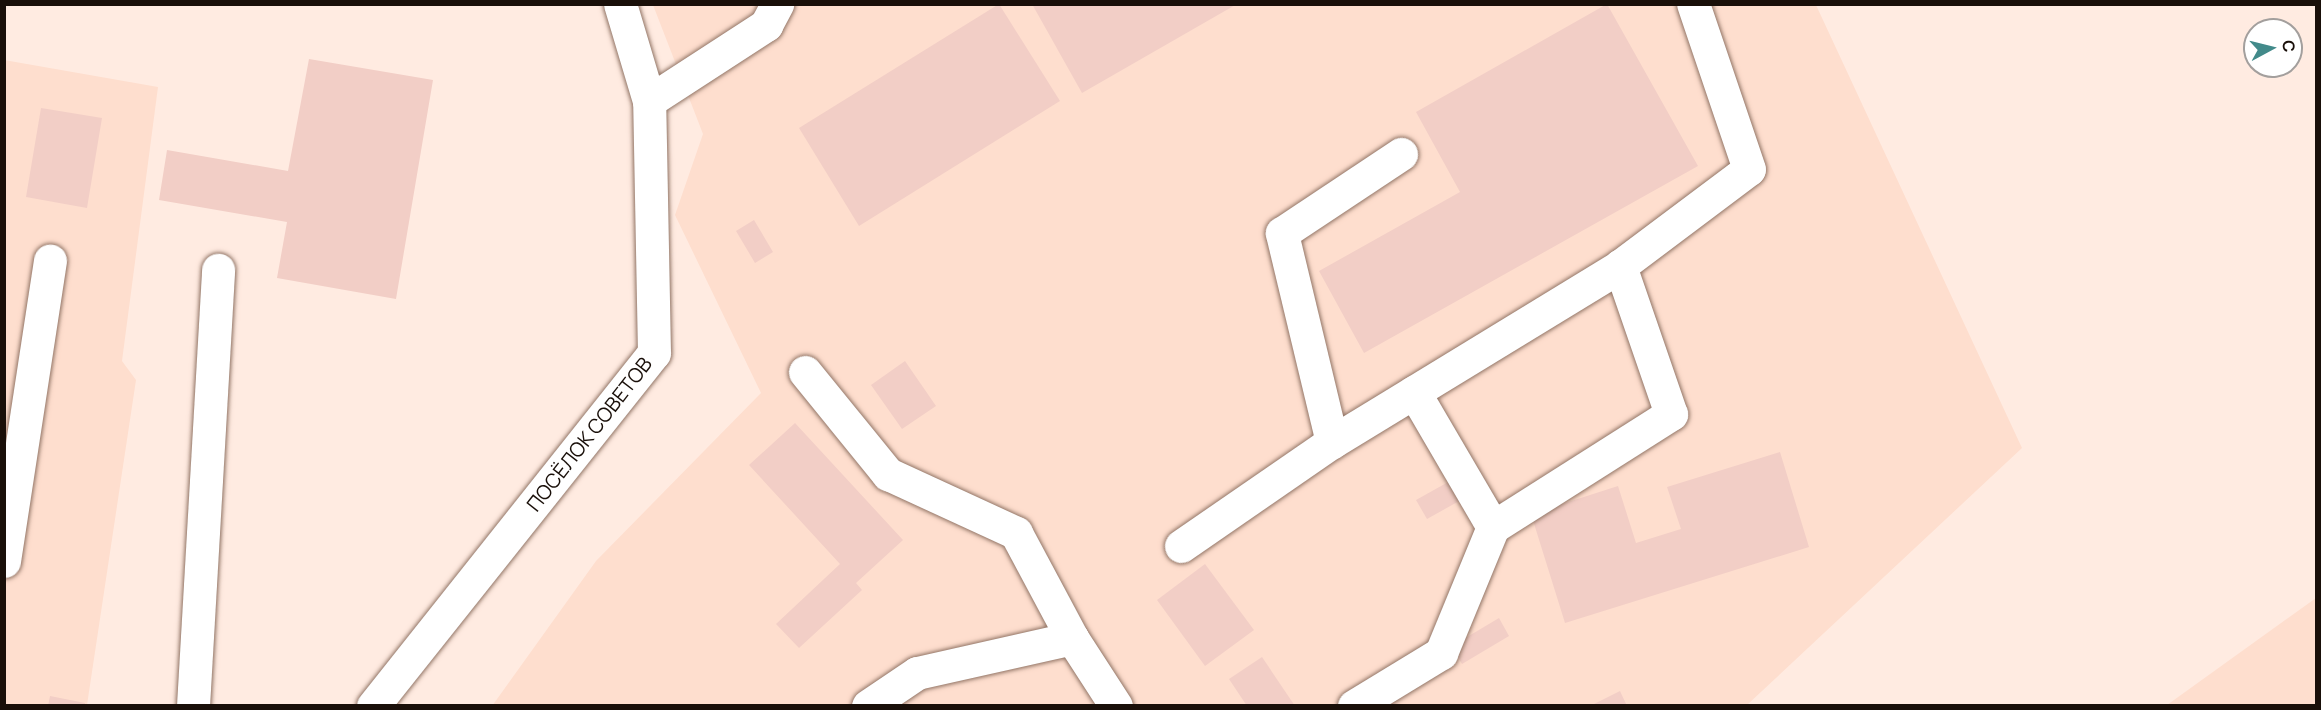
<!DOCTYPE html>
<html>
<head>
<meta charset="utf-8">
<style>
	body { margin:0 }
	#map { position:relative; width:2321px; height:710px; overflow:hidden; background:#ffebe1; font-family:Manrope,sans-serif }
	div>[style] { position:absolute }
	.built>* { inset:0; background:#fedece }
	.building>* { inset:0; background:#f2cec6 }
	.roads { filter:drop-shadow(0 0 2px #927566) drop-shadow(0 0 2px #927566) }
	.minor>* { height:33px; margin:-16.5px; padding:0 16.5px; transform-origin:16.5px; border-radius:16.5px; background:#fff }
	span { translate:-50% -50%; white-space:nowrap; text-align:center; line-height:1.15; -webkit-text-stroke:4.5px #fff; paint-order:stroke }
	.street-label { font-size:20px; color:#190f09 }
	.frame { position:absolute; inset:0; border:6px solid #190f09; pointer-events:none }
	.north { position:absolute; left:2243px; top:18px; width:60px; height:60px; box-sizing:border-box; background:#fff; border:2px solid #a39f9d; border-radius:50%; rotate:83deg; font-size:16px; font-weight:700; line-height:24px; text-align:center; color:#190f09 }
	.north::after { content:''; display:block; margin:auto; width:21px; height:27px; background:#428a8a; clip-path:polygon(50% 0,100% 100%,50% 72%,0 100%) }
</style>
</head>
<body>
<div id="map">
	<div class="built">
		<i style="clip-path:polygon(653px 5px,1816px 5px,2022px 448px,1747px 705px,492px 706px,596px 561px,761px 393px,675px 215px,703px 134px)"></i>
		<i style="clip-path:polygon(4px 60px,158px 87px,122px 361px,136px 380px,87px 705px,5px 705px)"></i>
		<i style="clip-path:polygon(2316px 598px,2316px 705px,2167px 705px)"></i>
	</div>
	<div class="building">
		<i style="clip-path:polygon(999px 4px,1060px 101px,859px 226px,799px 128px)"></i>
		<i style="clip-path:polygon(1032px 4px,1237px 4px,1082px 93px)"></i>
		<i style="clip-path:polygon(1607px 4px,1698px 166px,1364px 353px,1319px 271px,1460px 192px,1416px 112px)"></i>
		<i style="clip-path:polygon(309px 59px,433px 80px,396px 299px,277px 278px,287px 222px,159px 200px,167px 150px,288px 171px)"></i>
		<i style="clip-path:polygon(41px 108px,102px 118px,87px 208px,26px 197px)"></i>
		<i style="clip-path:polygon(754px 220px,773px 252px,755px 263px,736px 231px)"></i>
		<i style="clip-path:polygon(905px 361px,936px 406px,902px 429px,871px 385px)"></i>
		<i style="clip-path:polygon(795px 423px,903px 540px,856px 583px,862px 590px,799px 648px,776px 624px,840px 564px,749px 465px)"></i>
		<i style="clip-path:polygon(1780px 452px,1809px 547px,1565px 623px,1531px 514px,1618px 486px,1636px 543px,1681px 529px,1667px 487px)"></i>
		<i style="clip-path:polygon(1450px 481px,1461px 500px,1427px 519px,1416px 500px)"></i>
		<i style="clip-path:polygon(1205px 564px,1254px 630px,1205px 666px,1157px 600px)"></i>
		<i style="clip-path:polygon(1499px 618px,1509px 636px,1462px 664px,1452px 646px)"></i>
		<i style="clip-path:polygon(1262px 657px,1295px 706px,1247px 706px,1229px 679px)"></i>
		<i style="clip-path:polygon(1620px 691px,1627px 706px,1590px 706px)"></i>
		<i style="clip-path:polygon(50px 696px,85px 703px,85px 706px,48px 706px)"></i>
	</div>
	<div class="roads">
		<div class="minor">
			<i style="left:649px;top:101px;width:140px;rotate:-33deg"></i>
			<i style="left:766px;top:25px;width:24px;rotate:-62deg"></i>
			<i style="left:805px;top:372px;width:132px;rotate:50.9deg"></i>
			<i style="left:888px;top:474px;width:141px;rotate:24.7deg"></i>
			<i style="left:1016px;top:533px;width:119px;rotate:61.9deg"></i>
			<i style="left:1414px;top:392px;width:156px;rotate:59.7deg"></i>
			<i style="left:1332px;top:442px;width:215px;rotate:-103.5deg"></i>
			<i style="left:1282px;top:233px;width:143px;rotate:-33.6deg"></i>
			<i style="left:1181px;top:546px;width:183px;rotate:-34.6deg"></i>
			<i style="left:1332px;top:442px;width:338px;rotate:-31.4deg"></i>
			<i style="left:4px;top:561px;width:304px;rotate:-81.3deg"></i>
			<i style="left:193px;top:706px;width:437px;rotate:-86.7deg"></i>
			<i style="left:373px;top:706px;width:451px;rotate:-51.5deg"></i>
			<i style="left:654px;top:353px;width:252px;rotate:-91.1deg"></i>
			<i style="left:649px;top:101px;width:101px;rotate:-106.6deg"></i>
			<i style="left:868px;top:706px;width:59px;rotate:-34deg"></i>
			<i style="left:917px;top:673px;width:159px;rotate:-12.7deg"></i>
			<i style="left:1072px;top:638px;width:81px;rotate:57.1deg"></i>
			<i style="left:1354px;top:706px;width:102px;rotate:-31.3deg"></i>
			<i style="left:1441px;top:653px;width:136px;rotate:-67.6deg"></i>
			<i style="left:1493px;top:527px;width:211px;rotate:-32.4deg"></i>
			<i style="left:1671px;top:414px;width:157px;rotate:-109deg"></i>
			<i style="left:1620px;top:266px;width:161px;rotate:-36.9deg"></i>
			<i style="left:1749px;top:169px;width:174px;rotate:-108.7deg"></i>
		</div>
	</div>
	<div class="street-label">
		<span style="left:589px;top:434px;rotate:-52deg">ПОСЁЛОК СОВЕТОВ</span>
	</div>
	<div class="frame"></div>
	<div class="north">С</div>
</div>
</body>
</html>
